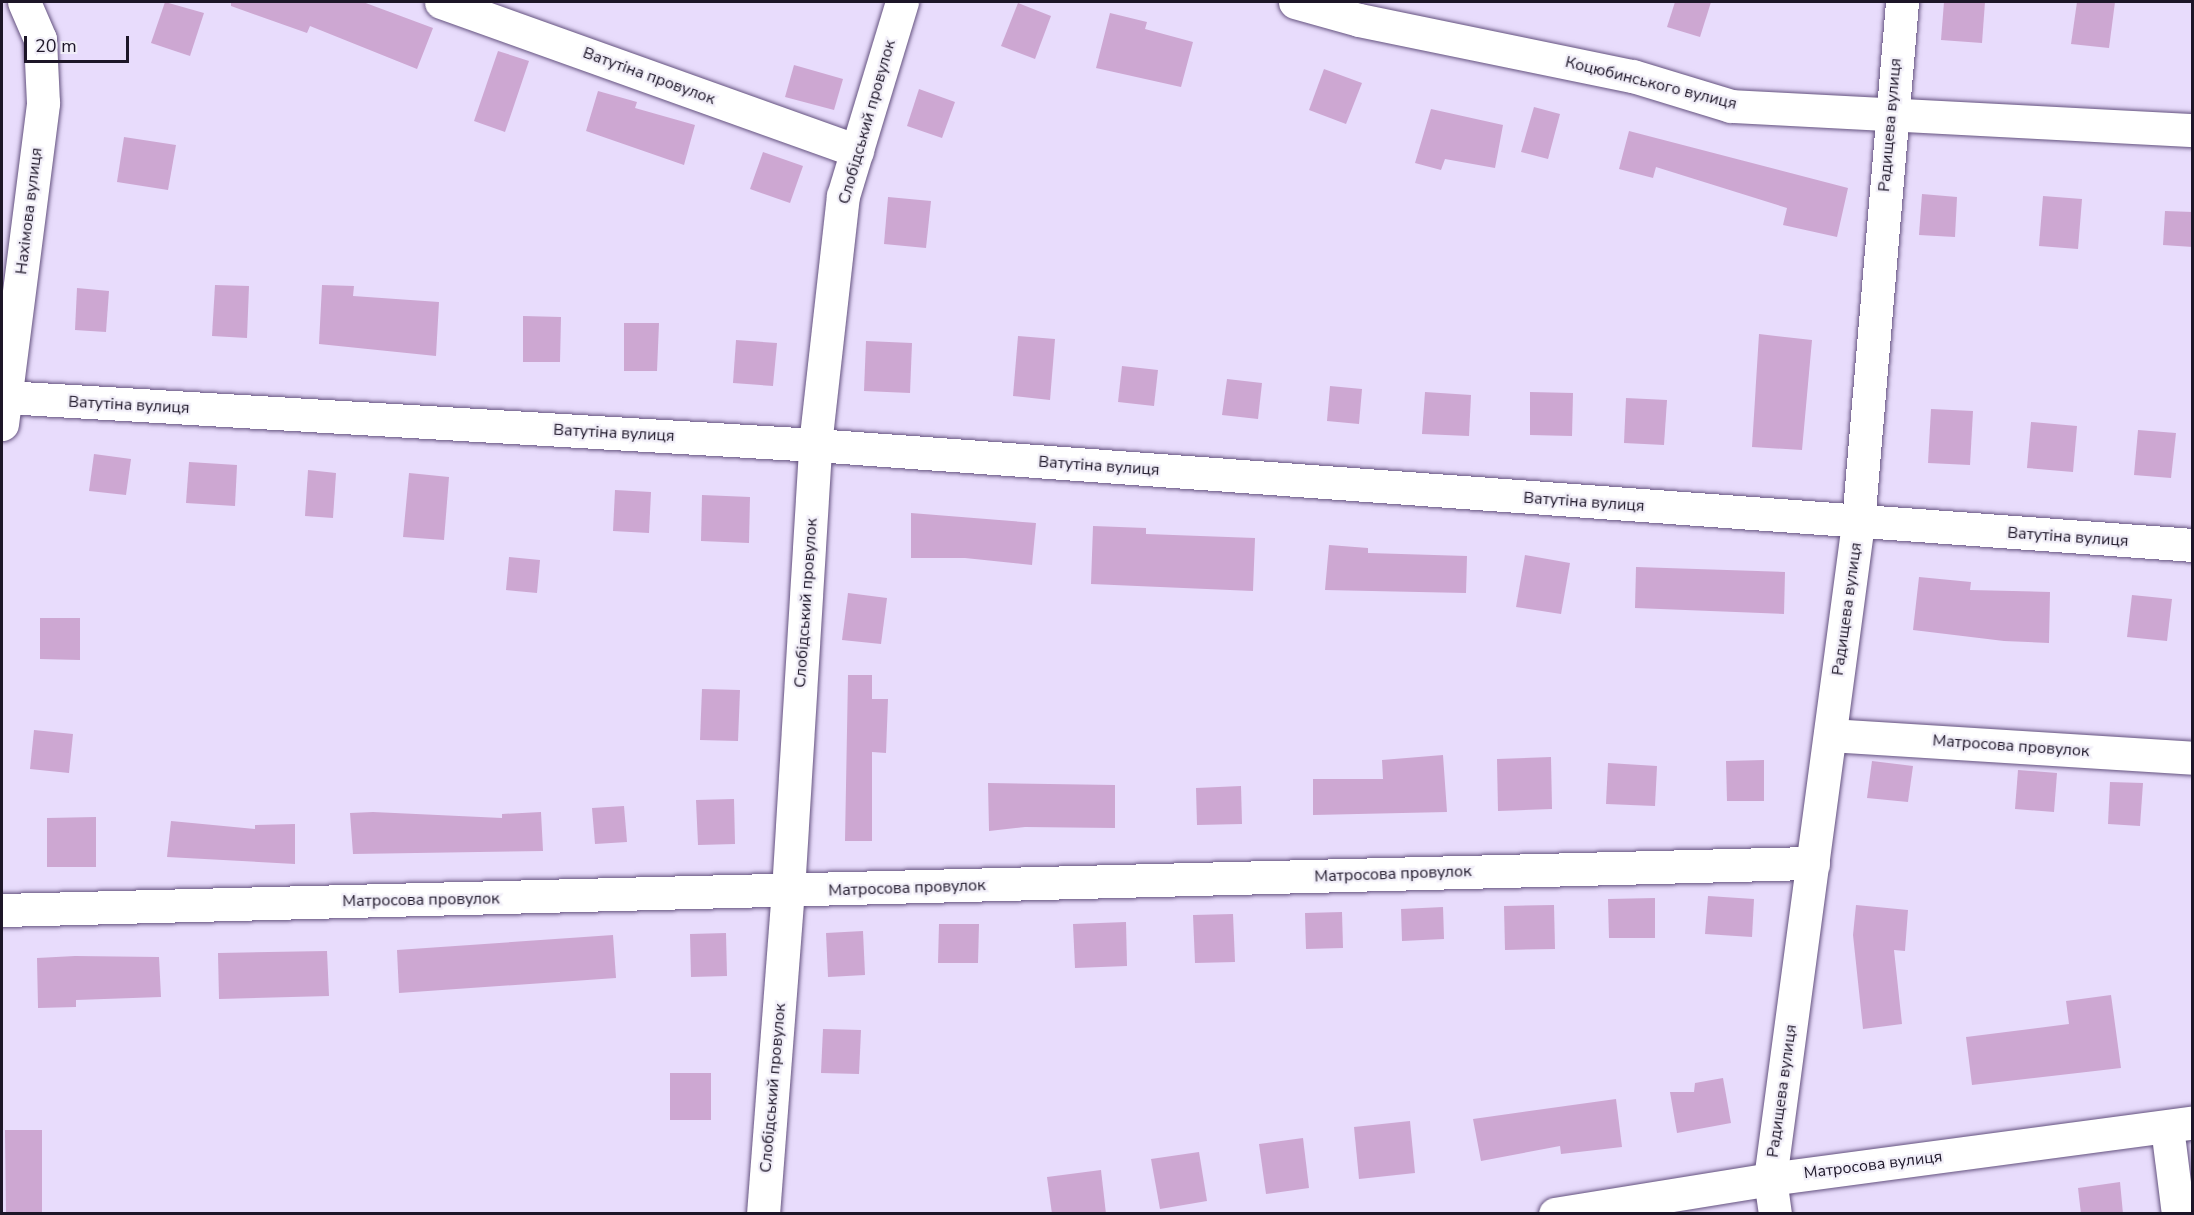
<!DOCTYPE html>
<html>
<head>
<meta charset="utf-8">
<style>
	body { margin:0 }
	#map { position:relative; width:2194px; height:1215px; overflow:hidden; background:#e8dcfc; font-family:"Nunito Sans",sans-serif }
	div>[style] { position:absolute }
	.building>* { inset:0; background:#cda7d2 }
	.roads { filter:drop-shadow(0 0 2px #64527f) drop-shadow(0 0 2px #64527f) }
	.minor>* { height:33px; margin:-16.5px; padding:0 16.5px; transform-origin:16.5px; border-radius:16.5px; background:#fff }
	.tertiary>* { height:33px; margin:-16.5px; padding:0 16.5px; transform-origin:16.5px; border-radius:16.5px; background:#fff }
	span { translate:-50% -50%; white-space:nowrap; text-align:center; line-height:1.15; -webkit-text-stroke:4.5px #f1eef8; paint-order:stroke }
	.street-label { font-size:16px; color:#1d1628 }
	.frame { position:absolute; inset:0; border:3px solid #1d1628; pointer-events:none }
	.scale { position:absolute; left:24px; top:36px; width:105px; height:27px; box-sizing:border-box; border:3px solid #1d1628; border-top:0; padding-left:8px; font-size:18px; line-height:21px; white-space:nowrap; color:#1d1628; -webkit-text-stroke:4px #f1eef8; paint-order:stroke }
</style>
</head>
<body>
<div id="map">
	<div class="building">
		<i style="clip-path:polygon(165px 2px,204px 13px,190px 56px,151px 43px)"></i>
		<i style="clip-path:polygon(231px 2px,363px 2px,433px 28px,417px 69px,310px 26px,307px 33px,231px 6px)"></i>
		<i style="clip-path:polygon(1675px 2px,1711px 2px,1700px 37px,1667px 27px)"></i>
		<i style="clip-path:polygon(1944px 2px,1985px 2px,1982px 43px,1941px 40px)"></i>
		<i style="clip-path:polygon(2077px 2px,2115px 2px,2109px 48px,2071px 44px)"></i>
		<i style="clip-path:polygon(1018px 3px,1051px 16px,1035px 59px,1001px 46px)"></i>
		<i style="clip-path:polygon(1110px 13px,1147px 22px,1145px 29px,1193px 42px,1181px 87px,1096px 68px)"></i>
		<i style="clip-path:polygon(498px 51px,529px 61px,505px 132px,474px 121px)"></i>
		<i style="clip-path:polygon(794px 65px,843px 79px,834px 110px,785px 97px)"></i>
		<i style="clip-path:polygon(1324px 69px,1362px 83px,1346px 124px,1309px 110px)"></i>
		<i style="clip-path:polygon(919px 89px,955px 102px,942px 138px,907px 126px)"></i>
		<i style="clip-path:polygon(598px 91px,637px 102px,635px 108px,695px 125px,684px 165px,586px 131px)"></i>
		<i style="clip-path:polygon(1534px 107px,1560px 114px,1548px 159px,1521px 152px)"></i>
		<i style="clip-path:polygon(1431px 109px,1503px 125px,1495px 168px,1445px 159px,1441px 170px,1415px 163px)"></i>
		<i style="clip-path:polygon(1629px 131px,1848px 188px,1837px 237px,1783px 225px,1787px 208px,1656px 167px,1653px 178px,1619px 169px)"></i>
		<i style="clip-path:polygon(124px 137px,176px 145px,168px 190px,117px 182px)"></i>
		<i style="clip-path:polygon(763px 152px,803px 166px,790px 203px,750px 189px)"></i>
		<i style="clip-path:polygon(1922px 194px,1957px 197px,1955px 237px,1919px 235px)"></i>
		<i style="clip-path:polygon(2043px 196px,2082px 199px,2078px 249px,2039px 246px)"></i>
		<i style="clip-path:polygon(888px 197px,931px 201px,926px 248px,884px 244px)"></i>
		<i style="clip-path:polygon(2165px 211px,2193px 212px,2193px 247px,2163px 245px)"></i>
		<i style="clip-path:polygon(215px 285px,249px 286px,247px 338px,212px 336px)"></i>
		<i style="clip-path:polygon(322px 285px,354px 286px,353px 296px,439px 302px,436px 356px,319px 344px)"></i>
		<i style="clip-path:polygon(77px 288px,109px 291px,106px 332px,75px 330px)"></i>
		<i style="clip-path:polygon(523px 316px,561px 317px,560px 362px,523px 362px)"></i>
		<i style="clip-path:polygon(624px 323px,659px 323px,657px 371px,624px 371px)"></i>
		<i style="clip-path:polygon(1759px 334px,1812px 340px,1802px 450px,1752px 447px)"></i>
		<i style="clip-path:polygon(1018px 336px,1055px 339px,1050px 400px,1013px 396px)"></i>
		<i style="clip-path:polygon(736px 340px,777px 343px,773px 386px,733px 383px)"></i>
		<i style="clip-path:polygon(866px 341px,912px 343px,910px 393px,864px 391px)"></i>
		<i style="clip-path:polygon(1122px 366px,1158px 370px,1154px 406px,1118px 402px)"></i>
		<i style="clip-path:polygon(1227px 379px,1262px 383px,1258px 419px,1222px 415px)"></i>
		<i style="clip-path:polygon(1330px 386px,1362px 389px,1359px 424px,1327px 421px)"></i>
		<i style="clip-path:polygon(1425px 392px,1471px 395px,1469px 436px,1422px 434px)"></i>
		<i style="clip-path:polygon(1530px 392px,1573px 393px,1572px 436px,1530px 435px)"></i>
		<i style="clip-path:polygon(1626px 398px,1667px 400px,1664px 445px,1624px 443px)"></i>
		<i style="clip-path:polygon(1931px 409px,1973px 411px,1970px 465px,1928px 463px)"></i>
		<i style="clip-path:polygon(2031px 422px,2077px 426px,2073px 472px,2027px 468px)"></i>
		<i style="clip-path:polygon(2138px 430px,2176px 433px,2171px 478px,2134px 475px)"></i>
		<i style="clip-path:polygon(94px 454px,131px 459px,126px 495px,89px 491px)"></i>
		<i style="clip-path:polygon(189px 462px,237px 465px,235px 506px,186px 503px)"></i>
		<i style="clip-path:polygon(308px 470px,336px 473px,333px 518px,305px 516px)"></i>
		<i style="clip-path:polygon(409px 473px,449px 477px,444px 540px,403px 537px)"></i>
		<i style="clip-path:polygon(615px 490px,651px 492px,649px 533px,613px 531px)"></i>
		<i style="clip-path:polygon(702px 495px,750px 497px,749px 543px,701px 541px)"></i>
		<i style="clip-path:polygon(911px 513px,1036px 523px,1032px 565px,965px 558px,911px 558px)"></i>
		<i style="clip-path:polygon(1093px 526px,1146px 528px,1146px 534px,1255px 538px,1253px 591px,1091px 584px)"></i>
		<i style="clip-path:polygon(1329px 545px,1368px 548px,1368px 553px,1467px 556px,1466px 593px,1325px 590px)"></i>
		<i style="clip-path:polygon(1525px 555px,1570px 563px,1561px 614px,1516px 607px)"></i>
		<i style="clip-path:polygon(509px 557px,540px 560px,537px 593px,506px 590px)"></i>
		<i style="clip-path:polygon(1636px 567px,1785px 572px,1784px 614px,1635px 608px)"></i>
		<i style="clip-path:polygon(1919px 577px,1971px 582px,1970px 590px,2050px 592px,2049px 643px,2004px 641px,1913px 630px)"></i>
		<i style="clip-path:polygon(848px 593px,887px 598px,881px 644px,842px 640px)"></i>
		<i style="clip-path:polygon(2132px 595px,2172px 599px,2167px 641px,2127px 637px)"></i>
		<i style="clip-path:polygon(40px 618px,80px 618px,80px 660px,40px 659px)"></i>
		<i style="clip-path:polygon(848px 675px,872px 675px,872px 699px,888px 699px,886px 753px,872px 752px,872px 841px,845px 841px)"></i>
		<i style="clip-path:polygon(702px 689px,740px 690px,738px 741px,700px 740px)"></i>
		<i style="clip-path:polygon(34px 730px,73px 734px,69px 773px,30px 769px)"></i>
		<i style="clip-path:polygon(1443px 755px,1447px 812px,1313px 815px,1313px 779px,1383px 779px,1382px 760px)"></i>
		<i style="clip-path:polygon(1551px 757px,1552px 809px,1498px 811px,1497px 759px)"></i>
		<i style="clip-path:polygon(1764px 760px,1764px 801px,1727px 801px,1726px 761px)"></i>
		<i style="clip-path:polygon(1872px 761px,1913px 766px,1908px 802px,1867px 798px)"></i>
		<i style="clip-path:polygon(1608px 763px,1657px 766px,1655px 806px,1606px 804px)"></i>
		<i style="clip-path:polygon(2018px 770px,2057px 773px,2054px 812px,2015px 809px)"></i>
		<i style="clip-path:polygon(2110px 782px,2143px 783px,2140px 826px,2108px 824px)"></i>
		<i style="clip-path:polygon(988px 783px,1115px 785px,1115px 828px,1025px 827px,989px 831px)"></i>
		<i style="clip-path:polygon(1241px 786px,1242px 824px,1197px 825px,1196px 788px)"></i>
		<i style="clip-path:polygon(734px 799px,735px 844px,698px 845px,696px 800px)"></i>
		<i style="clip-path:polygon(624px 806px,627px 842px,595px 844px,592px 808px)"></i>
		<i style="clip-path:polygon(373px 812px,502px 818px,502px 814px,541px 812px,543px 851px,353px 854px,350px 813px)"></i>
		<i style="clip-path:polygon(96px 817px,96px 867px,47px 867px,47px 818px)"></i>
		<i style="clip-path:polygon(171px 821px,255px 829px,255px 825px,295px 824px,295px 864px,167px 857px)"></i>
		<i style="clip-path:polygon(1708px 896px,1754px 899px,1752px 937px,1705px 934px)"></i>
		<i style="clip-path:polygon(1655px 898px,1655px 938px,1609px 938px,1608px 899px)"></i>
		<i style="clip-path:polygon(1554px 905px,1555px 949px,1505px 950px,1504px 906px)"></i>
		<i style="clip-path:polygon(1856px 905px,1908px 910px,1905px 951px,1894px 950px,1902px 1024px,1863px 1029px,1853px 935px)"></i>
		<i style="clip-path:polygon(1443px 907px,1444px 939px,1402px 941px,1401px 909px)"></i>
		<i style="clip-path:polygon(1342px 912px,1343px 948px,1306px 949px,1305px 913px)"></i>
		<i style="clip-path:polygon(1233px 914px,1235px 962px,1195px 963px,1193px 915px)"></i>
		<i style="clip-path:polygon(1126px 922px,1127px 966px,1075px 968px,1073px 924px)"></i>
		<i style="clip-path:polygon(939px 924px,979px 924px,978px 963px,938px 963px)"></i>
		<i style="clip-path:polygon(863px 931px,865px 975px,828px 977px,826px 933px)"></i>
		<i style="clip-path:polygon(726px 933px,727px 976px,691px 977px,690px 934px)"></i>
		<i style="clip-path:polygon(613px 935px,616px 978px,399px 993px,397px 950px)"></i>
		<i style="clip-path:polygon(327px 951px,329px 996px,219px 999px,218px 953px)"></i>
		<i style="clip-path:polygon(75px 956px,159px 957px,161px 997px,76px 1000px,76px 1007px,38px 1008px,37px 958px)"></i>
		<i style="clip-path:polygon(2111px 995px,2121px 1068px,1972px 1085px,1966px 1037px,2069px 1024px,2066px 1001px)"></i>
		<i style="clip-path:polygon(823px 1029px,861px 1030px,859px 1074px,821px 1073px)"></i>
		<i style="clip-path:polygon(670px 1073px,711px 1073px,711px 1120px,670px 1120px)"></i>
		<i style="clip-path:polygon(1723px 1078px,1731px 1123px,1677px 1133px,1670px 1092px,1694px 1092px,1695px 1083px)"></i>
		<i style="clip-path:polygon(1616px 1099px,1622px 1147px,1561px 1154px,1560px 1146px,1481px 1161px,1473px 1119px)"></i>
		<i style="clip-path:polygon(1410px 1121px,1415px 1173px,1359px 1179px,1354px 1127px)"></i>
		<i style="clip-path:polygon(5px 1130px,42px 1130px,42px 1214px,6px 1214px)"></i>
		<i style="clip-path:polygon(1303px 1138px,1309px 1188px,1266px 1194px,1259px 1144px)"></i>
		<i style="clip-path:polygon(1199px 1152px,1207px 1201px,1160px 1209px,1151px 1159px)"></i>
		<i style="clip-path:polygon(1101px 1170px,1106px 1214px,1052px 1214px,1047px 1177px)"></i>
		<i style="clip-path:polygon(2120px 1182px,2123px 1214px,2081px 1214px,2078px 1188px)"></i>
	</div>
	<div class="roads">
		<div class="minor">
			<i style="left:441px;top:2px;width:442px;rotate:19.7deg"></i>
			<i style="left:1295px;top:2px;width:66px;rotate:15.7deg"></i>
			<i style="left:1359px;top:20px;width:280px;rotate:11.6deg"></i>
			<i style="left:1633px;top:76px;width:102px;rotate:17deg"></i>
			<i style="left:1731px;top:106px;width:462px;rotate:3deg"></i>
			<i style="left:5px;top:397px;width:811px;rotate:3.39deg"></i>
			<i style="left:815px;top:445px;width:1381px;rotate:4.15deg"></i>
			<i style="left:1830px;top:735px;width:363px;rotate:3.6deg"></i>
			<i style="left:2px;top:910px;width:1812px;rotate:-1.49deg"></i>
			<i style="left:2167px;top:1127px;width:88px;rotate:82.8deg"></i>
			<i style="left:763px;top:1214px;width:324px;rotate:-85.6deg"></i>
			<i style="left:788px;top:891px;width:447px;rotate:-86.5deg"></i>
			<i style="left:815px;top:445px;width:251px;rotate:-83.6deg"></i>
			<i style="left:843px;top:196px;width:203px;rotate:-73.1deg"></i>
			<i style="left:1555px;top:1214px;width:218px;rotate:-9.2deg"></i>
			<i style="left:1770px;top:1179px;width:426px;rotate:-7.6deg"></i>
			<i style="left:1775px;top:1214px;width:35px;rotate:-98deg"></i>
			<i style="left:1770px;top:1179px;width:662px;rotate:-82.36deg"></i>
			<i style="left:1858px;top:523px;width:523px;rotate:-85.17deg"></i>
		</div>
		<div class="tertiary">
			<i style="left:2px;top:424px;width:324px;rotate:-82.7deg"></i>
			<i style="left:43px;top:103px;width:64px;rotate:-92.7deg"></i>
			<i style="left:40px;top:39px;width:40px;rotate:-113.4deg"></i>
		</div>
	</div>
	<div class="street-label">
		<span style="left:649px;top:76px;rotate:20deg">Ватутіна провулок</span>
		<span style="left:1651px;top:83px;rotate:14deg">Коцюбинського вулиця</span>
		<span style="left:867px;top:122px;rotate:-74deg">Слобідський провулок</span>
		<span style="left:1890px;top:125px;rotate:-85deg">Радищева вулиця</span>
		<span style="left:29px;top:211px;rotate:-83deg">Нахімова вулиця</span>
		<span style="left:129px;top:405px;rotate:3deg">Ватутіна вулиця</span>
		<span style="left:614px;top:433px;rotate:3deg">Ватутіна вулиця</span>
		<span style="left:1099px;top:466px;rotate:4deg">Ватутіна вулиця</span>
		<span style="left:1584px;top:502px;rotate:4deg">Ватутіна вулиця</span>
		<span style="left:2068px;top:537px;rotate:4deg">Ватутіна вулиця</span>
		<span style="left:806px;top:603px;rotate:-86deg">Слобідський провулок</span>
		<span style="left:1847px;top:609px;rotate:-82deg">Радищева вулиця</span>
		<span style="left:2011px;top:746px;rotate:4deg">Матросова провулок</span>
		<span style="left:1393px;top:874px;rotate:-2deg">Матросова провулок</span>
		<span style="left:907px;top:888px;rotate:-2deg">Матросова провулок</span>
		<span style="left:421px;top:900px;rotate:-1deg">Матросова провулок</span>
		<span style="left:773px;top:1088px;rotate:-85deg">Слобідський провулок</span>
		<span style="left:1782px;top:1091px;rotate:-82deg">Радищева вулиця</span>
		<span style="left:1873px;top:1165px;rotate:-7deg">Матросова вулиця</span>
	</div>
	<div class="frame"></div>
	<div class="scale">20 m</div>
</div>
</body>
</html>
